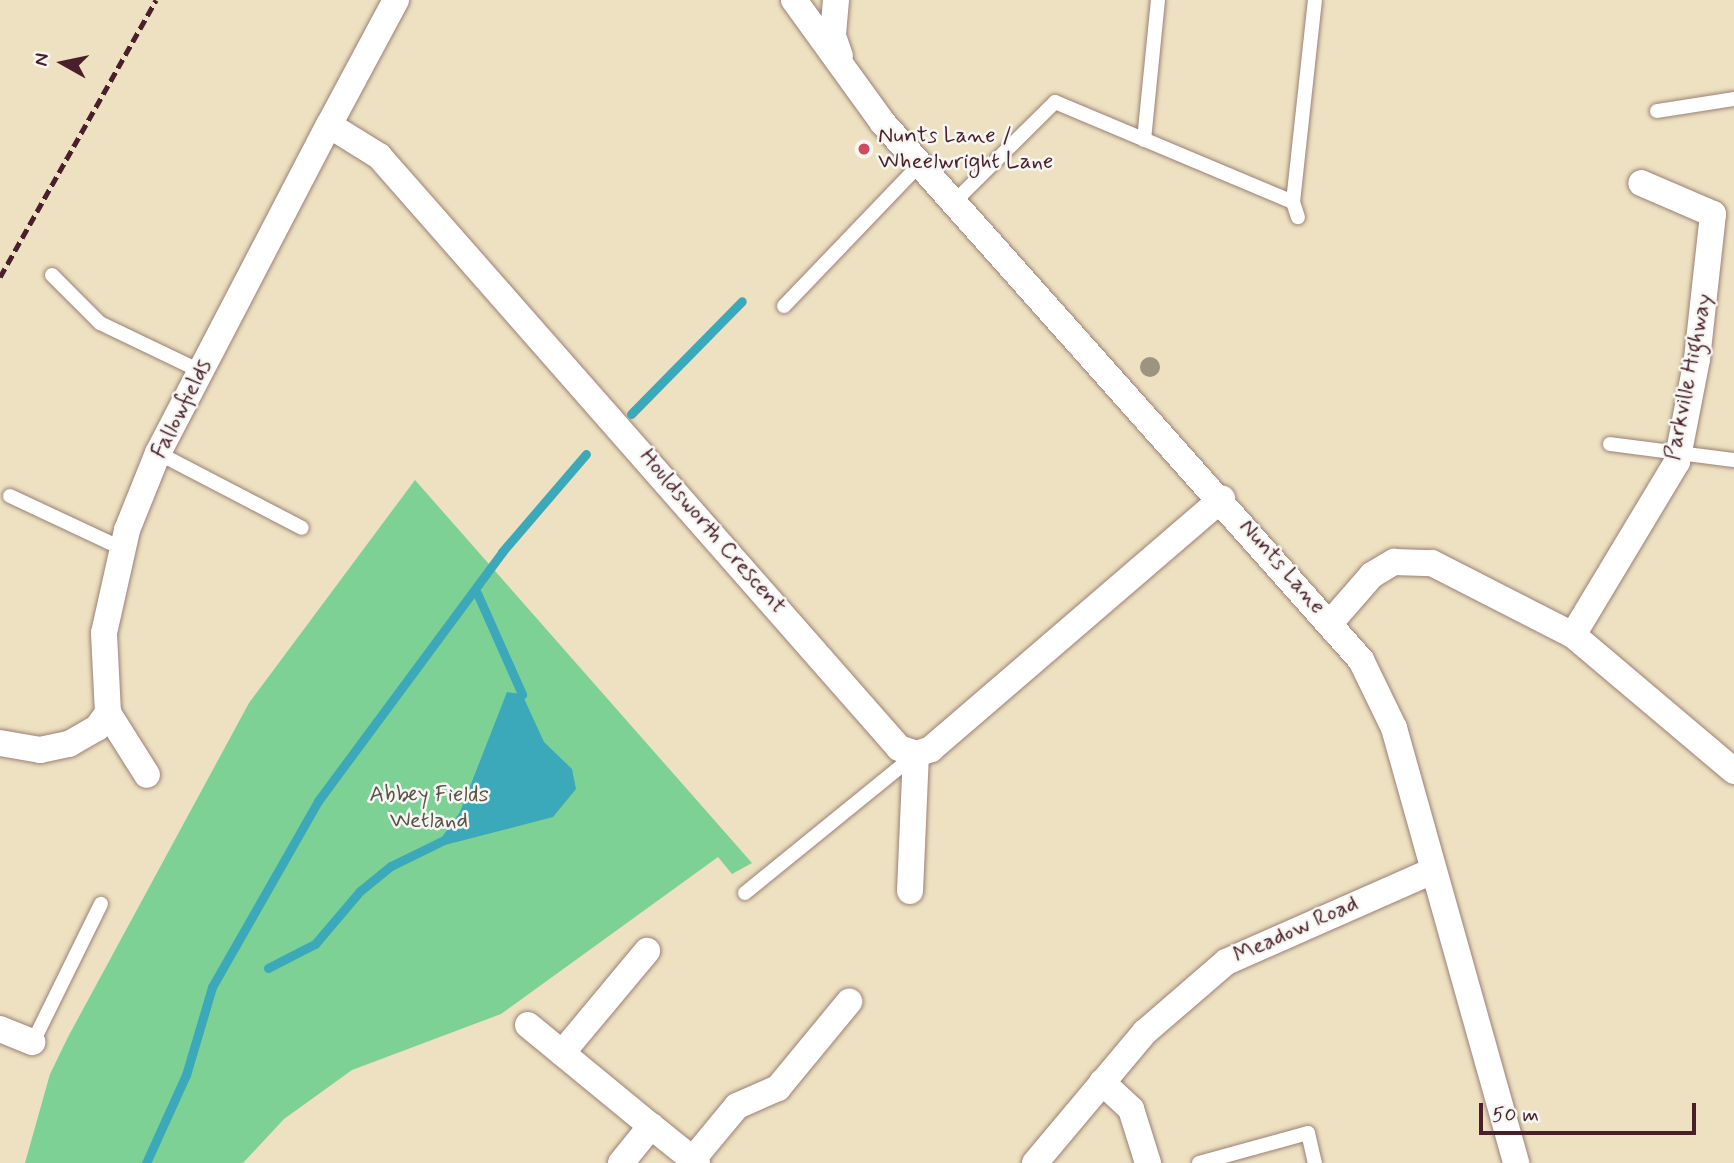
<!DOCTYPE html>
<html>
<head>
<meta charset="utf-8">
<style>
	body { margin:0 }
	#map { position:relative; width:1734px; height:1163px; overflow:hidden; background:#ede1c1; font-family:Mynerve,sans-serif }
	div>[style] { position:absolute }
	.green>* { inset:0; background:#7dd194 }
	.water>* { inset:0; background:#3ca9bb }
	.stream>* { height:9px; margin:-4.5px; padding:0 4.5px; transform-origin:4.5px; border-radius:4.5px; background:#3ca9bb }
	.roads { filter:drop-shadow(0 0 2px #9c8076) drop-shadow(0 0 2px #9c8076) }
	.service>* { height:14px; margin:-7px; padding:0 7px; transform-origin:7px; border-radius:7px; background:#fff }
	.minor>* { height:26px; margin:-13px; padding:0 13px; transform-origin:13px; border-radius:13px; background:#fff }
	.rail>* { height:5px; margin-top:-2.5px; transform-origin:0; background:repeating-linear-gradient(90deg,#4a1f2b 0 10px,transparent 0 15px) }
	.trees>* { width:20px; height:20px; margin:-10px; border-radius:50%; background:#9c9380 }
	.dots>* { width:19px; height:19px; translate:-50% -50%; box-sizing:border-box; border:4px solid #f6f6f2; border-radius:50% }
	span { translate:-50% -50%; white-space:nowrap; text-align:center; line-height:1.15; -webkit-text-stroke:5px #f6f6f2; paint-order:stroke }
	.poi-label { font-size:23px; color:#4a1f2b }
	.left { translate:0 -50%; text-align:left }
	.street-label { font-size:23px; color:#4a1f2b }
	.park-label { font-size:23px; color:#59544a }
	.north { position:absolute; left:28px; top:28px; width:70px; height:70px; -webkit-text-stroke:5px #f6f6f2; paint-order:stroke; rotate:279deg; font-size:19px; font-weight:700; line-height:28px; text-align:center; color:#4a1f2b }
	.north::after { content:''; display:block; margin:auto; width:24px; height:32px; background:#4a1f2b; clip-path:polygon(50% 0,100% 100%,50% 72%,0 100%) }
	.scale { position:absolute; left:1479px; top:1103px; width:217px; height:32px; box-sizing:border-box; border:4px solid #4a1f2b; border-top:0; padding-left:9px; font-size:21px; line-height:24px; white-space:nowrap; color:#4a1f2b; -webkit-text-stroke:5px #f6f6f2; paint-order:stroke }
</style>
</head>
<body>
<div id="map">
	<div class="green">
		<i style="clip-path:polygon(415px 480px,752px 863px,732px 874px,718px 857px,501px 1014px,352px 1070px,284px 1119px,243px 1163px,25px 1163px,50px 1074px,68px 1037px,249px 703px)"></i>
	</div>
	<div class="water">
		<i style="clip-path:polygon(507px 692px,522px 694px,544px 742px,572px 769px,576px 789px,553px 817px,445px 845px,442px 837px,460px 812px)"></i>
	</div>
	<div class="stream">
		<i style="left:631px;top:414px;width:158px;rotate:-45.5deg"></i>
		<i style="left:477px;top:593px;width:111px;rotate:66deg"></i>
		<i style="left:268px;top:968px;width:53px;rotate:-27.1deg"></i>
		<i style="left:315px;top:944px;width:70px;rotate:-49.7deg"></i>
		<i style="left:360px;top:891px;width:40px;rotate:-39deg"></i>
		<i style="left:391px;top:866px;width:59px;rotate:-26.1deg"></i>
		<i style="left:146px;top:1163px;width:97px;rotate:-65.6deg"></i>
		<i style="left:186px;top:1075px;width:92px;rotate:-73.5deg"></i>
		<i style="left:212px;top:987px;width:214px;rotate:-60.3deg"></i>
		<i style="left:318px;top:801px;width:310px;rotate:-53.5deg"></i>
		<i style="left:502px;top:552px;width:129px;rotate:-49.4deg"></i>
	</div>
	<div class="roads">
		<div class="service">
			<i style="left:1657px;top:111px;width:78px;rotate:-8.9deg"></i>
			<i style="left:1144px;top:140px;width:141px;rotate:-84.3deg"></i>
			<i style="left:954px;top:202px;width:142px;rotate:-44.7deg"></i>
			<i style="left:1055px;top:102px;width:258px;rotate:22.8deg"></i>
			<i style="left:1293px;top:202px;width:16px;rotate:72deg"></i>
			<i style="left:1293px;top:202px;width:203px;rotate:-83.8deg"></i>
			<i style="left:52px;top:275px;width:68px;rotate:45deg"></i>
			<i style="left:100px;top:323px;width:111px;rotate:25.6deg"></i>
			<i style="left:784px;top:306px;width:197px;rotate:-46.2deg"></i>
			<i style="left:1610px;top:444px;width:125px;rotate:7.4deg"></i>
			<i style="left:158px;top:453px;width:162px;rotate:27.5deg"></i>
			<i style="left:10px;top:496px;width:123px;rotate:25.1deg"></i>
			<i style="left:745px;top:893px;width:220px;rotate:-39.1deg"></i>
			<i style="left:33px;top:1042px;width:154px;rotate:-63.8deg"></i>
			<i style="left:1199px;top:1163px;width:113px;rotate:-15.4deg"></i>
			<i style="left:1308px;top:1133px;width:31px;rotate:77deg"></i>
		</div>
		<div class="minor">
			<i style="left:396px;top:0;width:142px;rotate:118.2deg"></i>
			<i style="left:329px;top:125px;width:59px;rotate:31.8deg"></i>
			<i style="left:379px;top:156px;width:788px;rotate:48.7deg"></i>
			<i style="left:899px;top:748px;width:18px;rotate:19deg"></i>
			<i style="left:916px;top:754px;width:16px;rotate:-18deg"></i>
			<i style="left:931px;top:749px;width:384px;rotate:-40.7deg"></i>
			<i style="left:794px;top:0;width:152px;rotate:54.1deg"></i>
			<i style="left:883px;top:123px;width:719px;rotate:48.33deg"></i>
			<i style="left:1361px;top:660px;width:76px;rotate:64.1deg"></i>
			<i style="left:1394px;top:728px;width:452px;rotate:74.3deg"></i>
			<i style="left:836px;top:0;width:36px;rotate:95deg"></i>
			<i style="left:833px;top:36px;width:21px;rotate:71deg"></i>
			<i style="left:1331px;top:622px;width:62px;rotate:-48.9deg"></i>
			<i style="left:1372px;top:575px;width:26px;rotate:-31deg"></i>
			<i style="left:1394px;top:562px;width:38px;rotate:2deg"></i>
			<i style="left:1432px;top:563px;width:158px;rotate:27.1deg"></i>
			<i style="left:1573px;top:635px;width:211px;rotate:40.2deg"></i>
			<i style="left:1573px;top:635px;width:202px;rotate:-59deg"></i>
			<i style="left:1677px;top:462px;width:105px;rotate:-79deg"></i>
			<i style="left:1697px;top:359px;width:146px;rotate:-83.7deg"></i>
			<i style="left:1713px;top:214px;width:78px;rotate:-156.7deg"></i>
			<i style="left:108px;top:713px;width:73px;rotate:57.8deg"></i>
			<i style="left:0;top:743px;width:41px;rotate:9.9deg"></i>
			<i style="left:40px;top:750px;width:30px;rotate:-12deg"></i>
			<i style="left:69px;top:744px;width:32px;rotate:-30deg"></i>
			<i style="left:97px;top:728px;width:19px;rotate:-54deg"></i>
			<i style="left:108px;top:713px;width:80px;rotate:-92.9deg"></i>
			<i style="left:104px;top:633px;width:106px;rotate:-77.4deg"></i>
			<i style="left:127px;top:530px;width:83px;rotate:-68.1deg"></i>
			<i style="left:158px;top:453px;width:370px;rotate:-62.5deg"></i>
			<i style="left:910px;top:891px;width:137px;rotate:-87.5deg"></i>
			<i style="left:528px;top:1025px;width:159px;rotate:39.4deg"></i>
			<i style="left:0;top:1029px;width:35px;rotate:22deg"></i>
			<i style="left:562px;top:1053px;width:133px;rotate:-50.2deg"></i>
			<i style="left:1102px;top:1082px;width:40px;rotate:43deg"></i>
			<i style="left:1131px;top:1109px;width:57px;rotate:72.5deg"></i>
			<i style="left:693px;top:1159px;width:69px;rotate:-50.3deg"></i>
			<i style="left:737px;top:1106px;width:45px;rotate:-23.7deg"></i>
			<i style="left:778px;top:1088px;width:112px;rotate:-50.5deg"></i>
			<i style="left:621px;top:1163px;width:48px;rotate:-51deg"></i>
			<i style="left:651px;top:1126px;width:59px;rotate:38.8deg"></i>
			<i style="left:1035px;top:1163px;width:171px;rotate:-50deg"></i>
			<i style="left:1145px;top:1032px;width:107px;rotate:-40.8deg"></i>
			<i style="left:1226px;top:962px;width:223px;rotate:-23.8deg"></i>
		</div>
	</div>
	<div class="rail">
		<i style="left:0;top:277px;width:318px;rotate:-60.6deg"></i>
	</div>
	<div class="trees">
		<i style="left:1150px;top:367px"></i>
	</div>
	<div class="dots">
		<i style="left:864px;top:149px;background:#d1495b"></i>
	</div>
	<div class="poi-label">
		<span class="left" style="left:878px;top:149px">Nunts Lane /<br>Wheelwright Lane</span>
	</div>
	<div class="street-label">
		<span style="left:1689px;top:377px;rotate:-79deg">Parkville Highway</span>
		<span style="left:182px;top:409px;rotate:-63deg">Fallowfields</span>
		<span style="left:712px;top:532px;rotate:49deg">Houldsworth Crescent</span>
		<span style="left:1282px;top:567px;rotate:49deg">Nunts Lane</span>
		<span style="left:1296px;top:930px;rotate:-24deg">Meadow Road</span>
	</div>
	<div class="park-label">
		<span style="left:429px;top:808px">Abbey Fields<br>Wetland</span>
	</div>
	<div class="north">N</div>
	<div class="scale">50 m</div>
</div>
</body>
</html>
